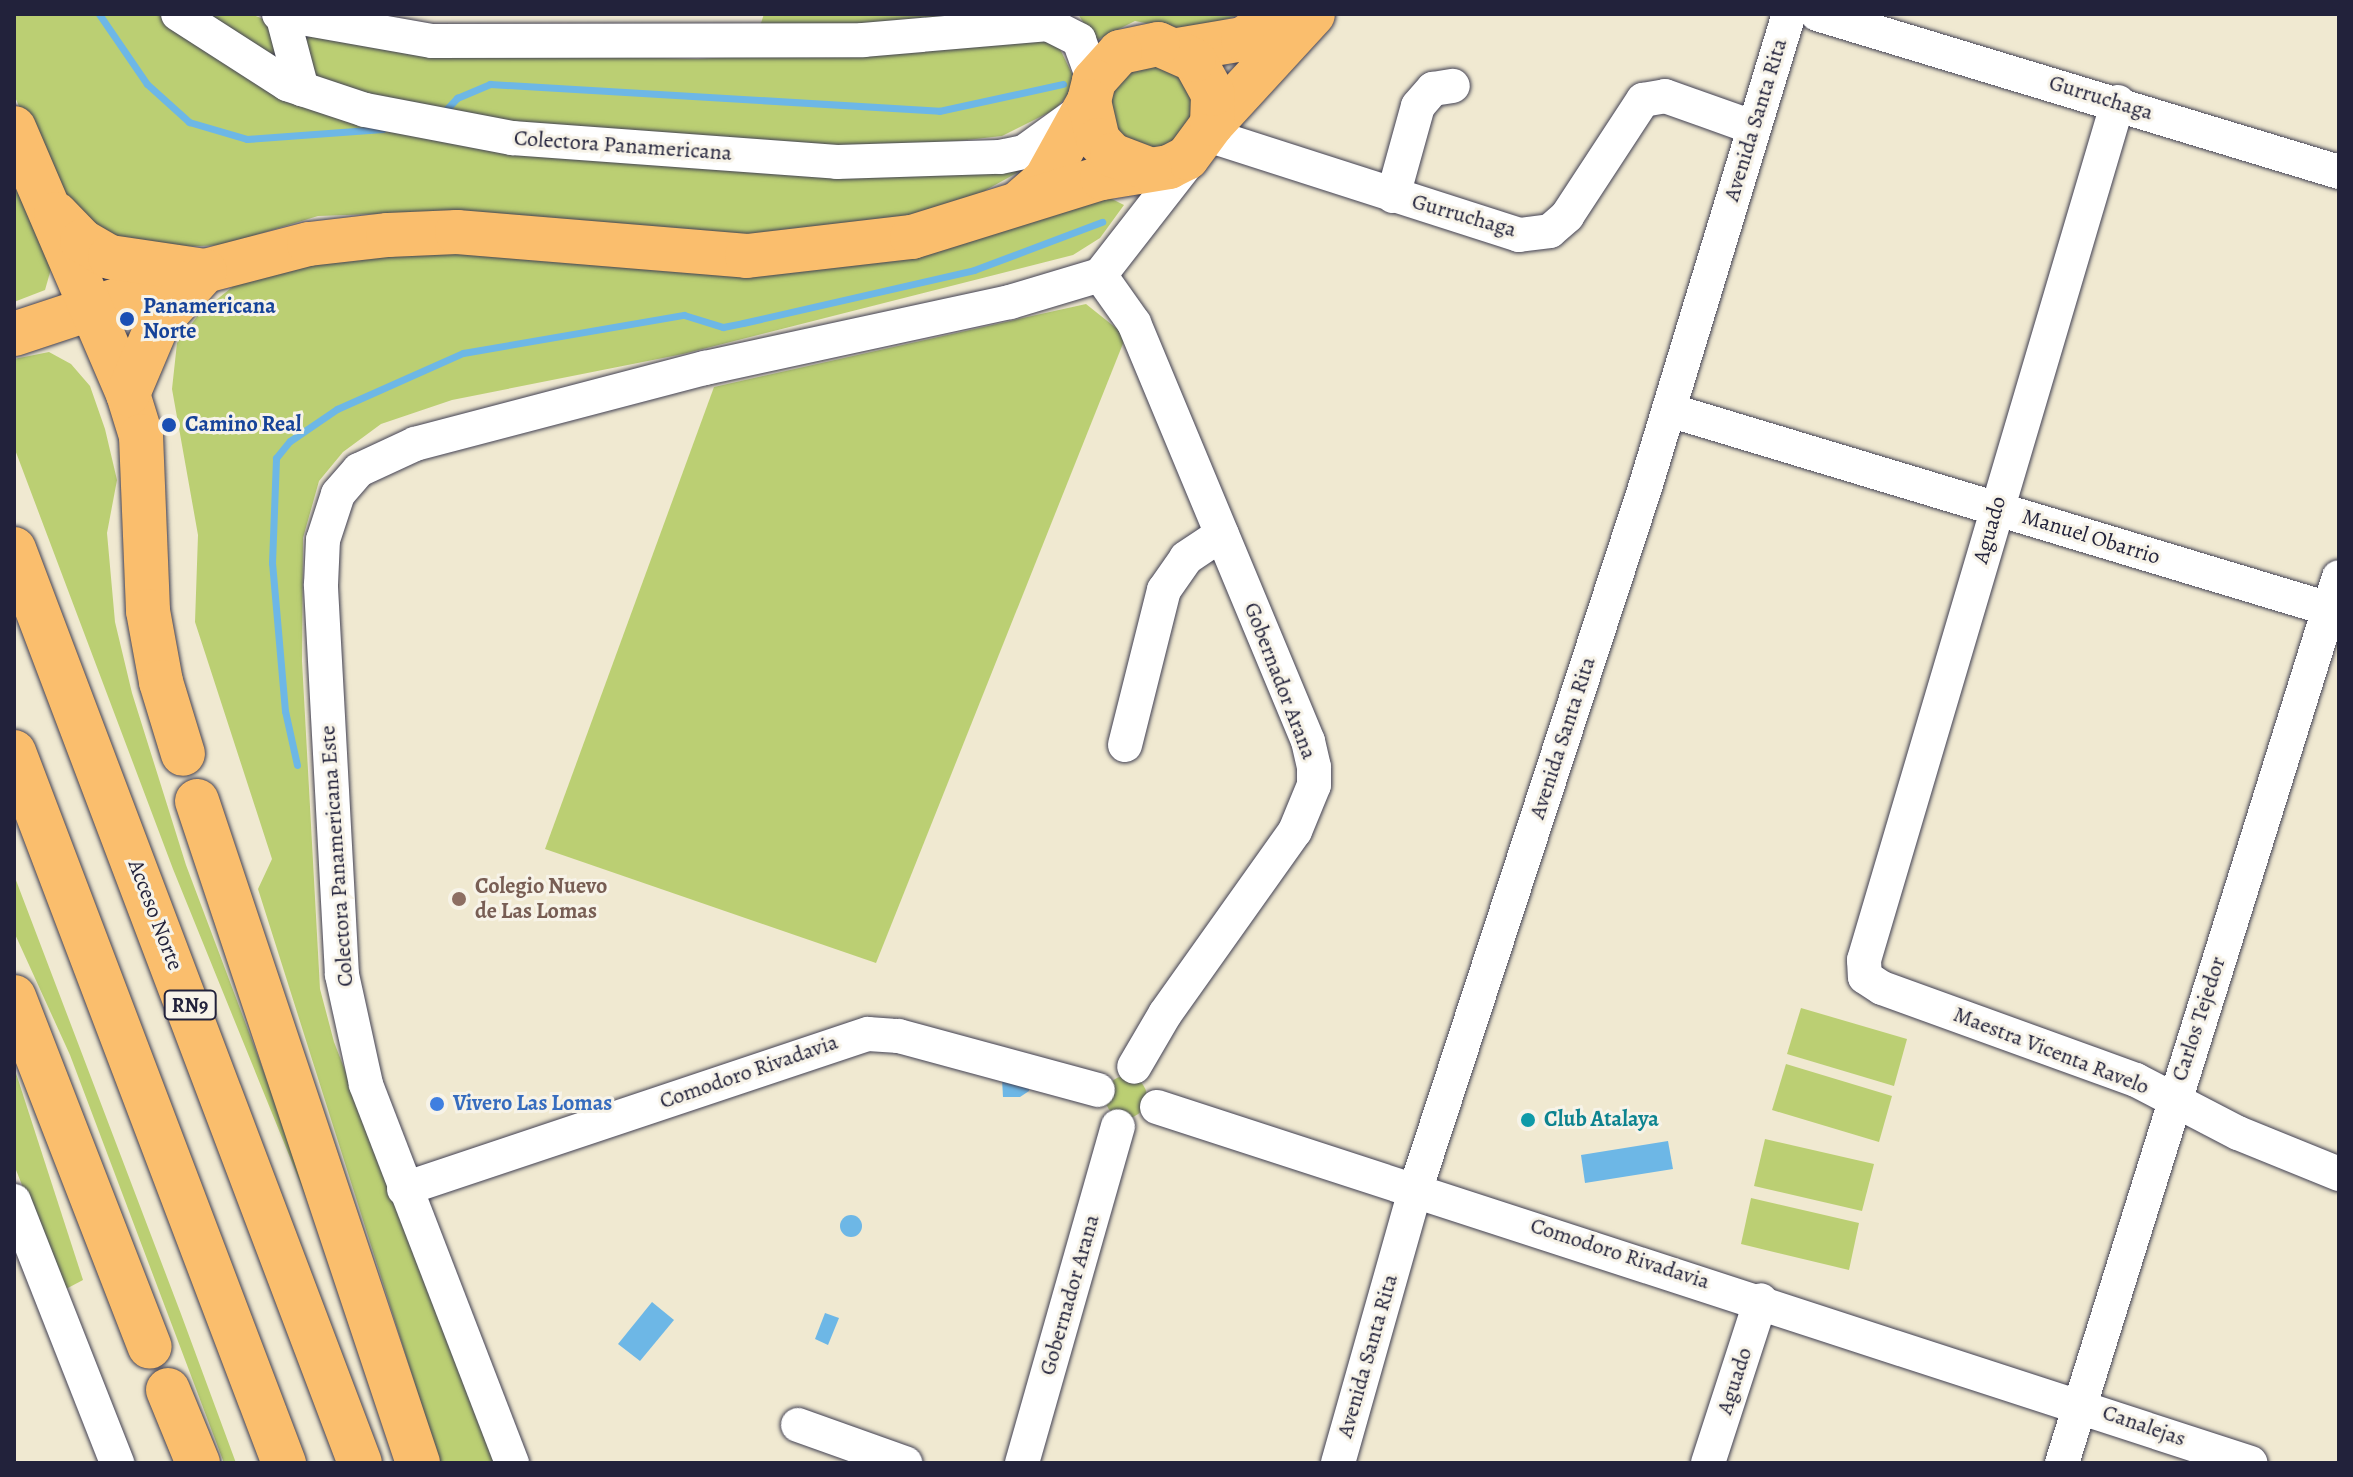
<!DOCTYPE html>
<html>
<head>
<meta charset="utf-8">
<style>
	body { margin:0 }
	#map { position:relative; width:2353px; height:1477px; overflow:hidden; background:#f0e9d1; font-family:Alegreya,serif }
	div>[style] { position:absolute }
	.green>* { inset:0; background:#bbcf73 }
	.round { border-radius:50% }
	.water>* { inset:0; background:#6db7e6 }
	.stream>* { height:7px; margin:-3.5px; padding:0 3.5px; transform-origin:3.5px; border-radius:3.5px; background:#6db7e6 }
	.roads { filter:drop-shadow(0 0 2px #414052) drop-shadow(0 0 2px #414052) }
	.minor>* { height:34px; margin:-17px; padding:0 17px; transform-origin:17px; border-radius:17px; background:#fff }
	.major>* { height:44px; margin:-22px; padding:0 22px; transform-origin:22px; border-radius:22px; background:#fabe6d }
	.highway>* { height:44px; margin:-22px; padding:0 22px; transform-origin:22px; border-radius:22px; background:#fabe6d }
	.dots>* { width:22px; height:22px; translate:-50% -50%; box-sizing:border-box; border:4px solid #f7f3e8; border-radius:50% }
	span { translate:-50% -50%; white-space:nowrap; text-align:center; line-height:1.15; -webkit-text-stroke:6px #f7f3e8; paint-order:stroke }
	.shield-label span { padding:2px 6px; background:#f7f3e8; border:2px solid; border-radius:6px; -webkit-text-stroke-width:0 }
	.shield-label { font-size:20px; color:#22223b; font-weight:700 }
	.street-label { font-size:22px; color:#22223b }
	.transit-label { font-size:22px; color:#164399; font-weight:700 }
	.left { translate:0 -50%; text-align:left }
	.education-label { font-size:22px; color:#785e54; font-weight:700 }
	.shop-label { font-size:22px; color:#366cbe; font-weight:700 }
	.culture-label { font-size:22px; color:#0d838f; font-weight:700 }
	.frame { position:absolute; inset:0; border:16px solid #22223b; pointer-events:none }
</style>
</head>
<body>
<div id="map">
	<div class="green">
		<i style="clip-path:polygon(14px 14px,169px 14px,365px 119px,1040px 160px,986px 190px,980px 199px,904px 222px,711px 238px,403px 213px,318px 216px,223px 245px,130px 249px,102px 238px,54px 185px,14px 95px)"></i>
		<i style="clip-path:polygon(196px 14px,251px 14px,275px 24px,519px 54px,698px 59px,1042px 36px,1060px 49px,1074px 78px,1070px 93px,1054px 110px,1002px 136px,841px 154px,513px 130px,288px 74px)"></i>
		<i style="clip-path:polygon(764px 14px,1002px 14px,756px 38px)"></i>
		<i style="clip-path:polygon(1078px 14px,1243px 14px,1186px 31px,1135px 21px,1095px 41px)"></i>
		<i style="clip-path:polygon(1131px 65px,1177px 66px,1202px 106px,1167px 156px,1111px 133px,1109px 87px)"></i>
		<i style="clip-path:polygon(14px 161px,55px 255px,45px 290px,14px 302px)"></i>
		<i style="clip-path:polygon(1108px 197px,1124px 205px,1100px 238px,1073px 255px,683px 354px,452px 400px,381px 424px,343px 452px,319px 481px,303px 538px,302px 661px,320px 989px,334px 1042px,497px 1463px,440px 1463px,258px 889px,272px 859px,195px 622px,198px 535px,172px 389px,177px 343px,199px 314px,236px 284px,396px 244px,582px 254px)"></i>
		<i style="clip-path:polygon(1086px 304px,1126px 336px,876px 963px,545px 849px,714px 387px)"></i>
		<i style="clip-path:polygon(49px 352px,71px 364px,90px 386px,105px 429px,117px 480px,107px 533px,115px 622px,132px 693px,186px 865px,373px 1362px,173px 869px,14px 447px,14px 359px)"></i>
		<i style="clip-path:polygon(14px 875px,181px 1314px,236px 1463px,224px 1463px,70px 1055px,14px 932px)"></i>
		<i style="clip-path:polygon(1801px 1008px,1907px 1039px,1894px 1086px,1787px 1054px)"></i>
		<i style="clip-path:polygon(1786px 1064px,1892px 1096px,1879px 1142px,1772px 1110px)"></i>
		<i style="clip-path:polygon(14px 1067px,83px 1280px,64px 1290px,14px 1165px)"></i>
		<i class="round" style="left:1105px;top:1076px;width:42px;height:42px"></i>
		<i style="clip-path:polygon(1765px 1139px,1874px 1164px,1862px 1211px,1754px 1186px)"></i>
		<i style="clip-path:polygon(1751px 1198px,1859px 1223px,1849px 1270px,1741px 1244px)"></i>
	</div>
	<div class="water">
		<i style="clip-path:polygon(1002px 1079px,1029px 1088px,1029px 1091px,1020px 1097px,1003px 1097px)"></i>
		<i style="clip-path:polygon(1668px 1141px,1673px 1169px,1585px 1183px,1581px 1155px)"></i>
		<i class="round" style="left:840px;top:1215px;width:22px;height:22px"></i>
		<i style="clip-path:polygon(652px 1302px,674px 1320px,640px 1361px,618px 1344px)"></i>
		<i style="clip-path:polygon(825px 1313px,839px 1318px,828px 1345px,815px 1339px)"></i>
	</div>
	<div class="stream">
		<i style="left:99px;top:14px;width:85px;rotate:55.6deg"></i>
		<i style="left:147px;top:84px;width:57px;rotate:42.1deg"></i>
		<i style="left:189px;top:122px;width:60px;rotate:16.3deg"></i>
		<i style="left:247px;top:139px;width:136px;rotate:-4.2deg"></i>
		<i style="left:443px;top:113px;width:21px;rotate:-47deg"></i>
		<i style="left:457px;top:98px;width:36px;rotate:-23deg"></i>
		<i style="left:490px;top:84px;width:450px;rotate:3.4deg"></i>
		<i style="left:939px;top:111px;width:127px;rotate:-12.3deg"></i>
		<i style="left:297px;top:765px;width:55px;rotate:-102.5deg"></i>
		<i style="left:285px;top:711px;width:149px;rotate:-95deg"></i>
		<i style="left:272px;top:563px;width:105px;rotate:-87.8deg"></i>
		<i style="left:276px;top:458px;width:22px;rotate:-51deg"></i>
		<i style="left:290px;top:441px;width:57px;rotate:-34.2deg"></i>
		<i style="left:337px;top:409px;width:138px;rotate:-24deg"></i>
		<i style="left:463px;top:353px;width:224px;rotate:-9.8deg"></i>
		<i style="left:684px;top:315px;width:41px;rotate:17.1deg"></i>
		<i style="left:723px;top:327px;width:20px;rotate:-11deg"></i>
		<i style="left:743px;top:323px;width:237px;rotate:-12.9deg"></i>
		<i style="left:974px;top:270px;width:137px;rotate:-20.6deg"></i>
	</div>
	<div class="roads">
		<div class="minor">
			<i style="left:178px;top:14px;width:130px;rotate:32.7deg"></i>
			<i style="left:287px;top:84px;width:82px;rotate:18.4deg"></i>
			<i style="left:365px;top:110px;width:150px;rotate:10.8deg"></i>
			<i style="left:512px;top:138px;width:326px;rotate:4.2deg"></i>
			<i style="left:837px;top:162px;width:163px;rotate:-1.8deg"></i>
			<i style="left:1000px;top:157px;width:25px;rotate:-12deg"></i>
			<i style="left:1024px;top:152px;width:67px;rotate:-35.8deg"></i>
			<i style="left:279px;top:14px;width:155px;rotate:10deg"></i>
			<i style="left:432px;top:41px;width:431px;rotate:-0.1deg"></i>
			<i style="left:863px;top:40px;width:186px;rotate:-4.9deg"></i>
			<i style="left:1048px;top:24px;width:35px;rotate:27deg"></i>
			<i style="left:1079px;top:40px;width:44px;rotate:69.9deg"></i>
			<i style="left:282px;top:14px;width:78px;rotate:75.1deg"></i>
			<i style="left:1817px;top:14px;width:545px;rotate:16.84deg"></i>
			<i style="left:2118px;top:102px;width:895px;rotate:106.49deg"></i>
			<i style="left:1864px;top:960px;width:17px;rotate:87deg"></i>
			<i style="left:1865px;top:977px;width:20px;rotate:33deg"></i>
			<i style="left:1882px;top:988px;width:270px;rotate:19.9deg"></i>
			<i style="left:2136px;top:1080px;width:115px;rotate:27.5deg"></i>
			<i style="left:2238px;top:1133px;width:109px;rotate:22.1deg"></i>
			<i style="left:1208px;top:135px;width:327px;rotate:17.8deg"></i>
			<i style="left:1519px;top:235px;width:31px;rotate:-7deg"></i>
			<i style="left:1550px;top:231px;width:23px;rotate:-41deg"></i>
			<i style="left:1567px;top:216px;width:139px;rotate:-56.8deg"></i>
			<i style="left:1643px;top:100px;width:22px;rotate:-10deg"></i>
			<i style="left:1665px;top:96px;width:92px;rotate:19.6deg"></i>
			<i style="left:1393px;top:196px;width:93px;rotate:-74.5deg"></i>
			<i style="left:1418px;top:106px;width:23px;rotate:-49deg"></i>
			<i style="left:1433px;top:89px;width:20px;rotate:-9deg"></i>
			<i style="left:1100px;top:275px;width:59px;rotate:54.7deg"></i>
			<i style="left:1134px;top:323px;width:453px;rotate:67.4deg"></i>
			<i style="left:1308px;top:741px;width:27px;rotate:77deg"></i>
			<i style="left:1314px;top:767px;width:18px;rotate:90deg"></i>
			<i style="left:1314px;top:785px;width:50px;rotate:112.4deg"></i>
			<i style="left:1295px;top:831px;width:224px;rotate:125.4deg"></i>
			<i style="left:1165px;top:1014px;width:61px;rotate:120.3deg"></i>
			<i style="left:1669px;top:410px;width:700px;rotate:16.78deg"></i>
			<i style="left:1125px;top:745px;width:160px;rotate:-75.9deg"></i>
			<i style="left:1164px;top:590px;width:39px;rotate:-55deg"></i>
			<i style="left:1186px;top:558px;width:43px;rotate:-33.7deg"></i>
			<i style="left:1157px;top:1107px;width:1150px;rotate:18.03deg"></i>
			<i style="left:404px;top:1189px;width:489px;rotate:-18.5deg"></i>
			<i style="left:868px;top:1034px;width:31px;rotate:4deg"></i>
			<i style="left:899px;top:1036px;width:206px;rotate:15.2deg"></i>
			<i style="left:14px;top:1201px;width:282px;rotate:68.5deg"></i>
			<i style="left:798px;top:1425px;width:114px;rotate:19.6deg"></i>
			<i style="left:512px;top:1463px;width:406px;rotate:-111.1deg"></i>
			<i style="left:366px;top:1084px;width:112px;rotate:-102.4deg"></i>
			<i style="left:342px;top:975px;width:391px;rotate:-93.1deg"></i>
			<i style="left:321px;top:585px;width:45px;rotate:-87.5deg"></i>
			<i style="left:323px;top:540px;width:48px;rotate:-71.9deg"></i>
			<i style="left:338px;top:494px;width:32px;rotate:-49deg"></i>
			<i style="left:359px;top:470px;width:62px;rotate:-24.9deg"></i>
			<i style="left:415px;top:444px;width:300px;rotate:-14.7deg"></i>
			<i style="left:705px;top:368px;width:312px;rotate:-12.2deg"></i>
			<i style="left:1010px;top:302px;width:94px;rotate:-16.7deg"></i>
			<i style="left:1100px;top:275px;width:155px;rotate:-52.1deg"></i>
			<i style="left:1022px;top:1463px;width:350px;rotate:-74.1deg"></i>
			<i style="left:1338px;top:1463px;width:286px;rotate:-74.2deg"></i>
			<i style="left:1416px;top:1188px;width:733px;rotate:-71.89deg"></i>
			<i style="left:1644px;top:491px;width:499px;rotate:-73.1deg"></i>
			<i style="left:1708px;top:1463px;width:171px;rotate:-72deg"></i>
			<i style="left:2062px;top:1463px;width:928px;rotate:-72.64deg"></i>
		</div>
		<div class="major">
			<i style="left:1178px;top:50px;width:66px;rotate:-9.6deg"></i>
			<i style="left:1243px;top:39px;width:45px;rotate:-34deg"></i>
			<i style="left:1212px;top:124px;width:149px;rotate:-47.4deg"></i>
			<i style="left:1021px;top:201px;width:33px;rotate:-41deg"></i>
			<i style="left:1046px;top:179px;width:89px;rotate:-61.1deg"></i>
			<i style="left:14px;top:334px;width:201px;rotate:-18.3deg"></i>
			<i style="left:205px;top:271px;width:107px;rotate:-14.6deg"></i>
			<i style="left:309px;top:244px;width:80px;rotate:-6.5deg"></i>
			<i style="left:388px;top:235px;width:69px;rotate:-2.5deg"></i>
			<i style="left:457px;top:232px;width:291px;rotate:4.7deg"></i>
			<i style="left:747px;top:256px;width:166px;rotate:-6.6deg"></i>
			<i style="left:912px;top:237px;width:199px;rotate:-17.3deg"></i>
			<i style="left:1102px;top:178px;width:68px;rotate:-9.3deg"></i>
			<i style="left:1169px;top:167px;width:20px;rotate:-27deg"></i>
			<i style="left:1187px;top:158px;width:42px;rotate:-53.7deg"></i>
			<i style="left:1212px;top:124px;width:30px;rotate:-88deg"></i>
			<i style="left:1213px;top:94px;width:39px;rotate:-119deg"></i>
			<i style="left:1194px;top:60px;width:39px;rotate:-156deg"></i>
			<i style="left:1158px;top:44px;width:39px;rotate:168deg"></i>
			<i style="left:1120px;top:52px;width:39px;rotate:132deg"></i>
			<i style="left:1094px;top:81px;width:21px;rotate:104deg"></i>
			<i style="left:1089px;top:101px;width:40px;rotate:77deg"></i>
			<i style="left:1098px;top:140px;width:21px;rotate:47deg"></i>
			<i style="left:1112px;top:155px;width:40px;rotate:21deg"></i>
		</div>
		<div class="highway">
			<i style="left:14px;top:128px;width:289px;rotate:66.8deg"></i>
			<i style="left:128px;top:394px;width:44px;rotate:72.8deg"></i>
			<i style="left:141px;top:436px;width:175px;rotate:87.7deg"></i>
			<i style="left:148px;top:611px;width:72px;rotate:79.6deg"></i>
			<i style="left:161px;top:682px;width:75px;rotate:73deg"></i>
			<i style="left:56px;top:214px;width:37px;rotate:46deg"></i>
			<i style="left:82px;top:241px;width:32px;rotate:30deg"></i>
			<i style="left:110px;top:257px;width:96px;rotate:8.4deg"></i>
			<i style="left:128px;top:394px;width:77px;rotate:-67.1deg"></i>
			<i style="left:158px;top:323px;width:70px;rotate:-47.9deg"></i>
			<i style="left:14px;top:549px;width:977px;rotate:69.27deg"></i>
			<i style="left:14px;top:752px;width:761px;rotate:69.21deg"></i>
			<i style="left:197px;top:801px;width:698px;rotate:71.54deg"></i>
			<i style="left:14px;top:997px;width:375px;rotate:68.8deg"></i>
			<i style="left:168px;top:1390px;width:79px;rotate:67.7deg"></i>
		</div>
	</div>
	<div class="dots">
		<i style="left:127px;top:319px;background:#1a4fb4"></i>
		<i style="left:169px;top:425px;background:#1a4fb4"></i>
		<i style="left:459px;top:899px;background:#8d6e63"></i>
		<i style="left:437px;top:1104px;background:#3f7fe0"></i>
		<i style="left:1528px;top:1120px;background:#0f9aa8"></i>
	</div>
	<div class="shield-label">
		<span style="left:190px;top:1005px">RN9</span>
	</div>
	<div class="street-label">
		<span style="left:2101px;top:98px;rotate:17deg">Gurruchaga</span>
		<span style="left:1756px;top:120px;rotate:-73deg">Avenida Santa Rita</span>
		<span style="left:623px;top:146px;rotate:4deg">Colectora Panamericana</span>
		<span style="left:1464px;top:216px;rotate:16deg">Gurruchaga</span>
		<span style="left:1990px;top:530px;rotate:-74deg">Aguado</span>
		<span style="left:2091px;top:537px;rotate:17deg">Manuel Obarrio</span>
		<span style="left:1280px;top:681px;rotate:69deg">Gobernador Arana</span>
		<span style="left:1563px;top:738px;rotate:-72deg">Avenida Santa Rita</span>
		<span style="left:337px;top:856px;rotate:-94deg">Colectora Panamericana Este</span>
		<span style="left:155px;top:915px;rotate:69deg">Acceso Norte</span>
		<span style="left:2199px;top:1019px;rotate:-72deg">Carlos Tejedor</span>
		<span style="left:2051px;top:1051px;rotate:21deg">Maestra Vicenta Ravelo</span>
		<span style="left:749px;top:1072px;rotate:-19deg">Comodoro Rivadavia</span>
		<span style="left:1620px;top:1254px;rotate:18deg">Comodoro Rivadavia</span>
		<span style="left:1070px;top:1295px;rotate:-74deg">Gobernador Arana</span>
		<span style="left:1368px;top:1356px;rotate:-74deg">Avenida Santa Rita</span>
		<span style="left:1735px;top:1381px;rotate:-72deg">Aguado</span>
		<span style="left:2144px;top:1426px;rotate:19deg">Canalejas</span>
	</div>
	<div class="transit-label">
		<span class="left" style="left:143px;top:319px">Panamericana<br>Norte</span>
		<span class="left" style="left:185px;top:425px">Camino Real</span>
	</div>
	<div class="education-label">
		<span class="left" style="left:475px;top:899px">Colegio Nuevo<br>de Las Lomas</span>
	</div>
	<div class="shop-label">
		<span class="left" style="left:453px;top:1104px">Vivero Las Lomas</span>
	</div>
	<div class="culture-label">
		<span class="left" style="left:1544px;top:1120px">Club Atalaya</span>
	</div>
	<div class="frame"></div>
</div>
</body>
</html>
